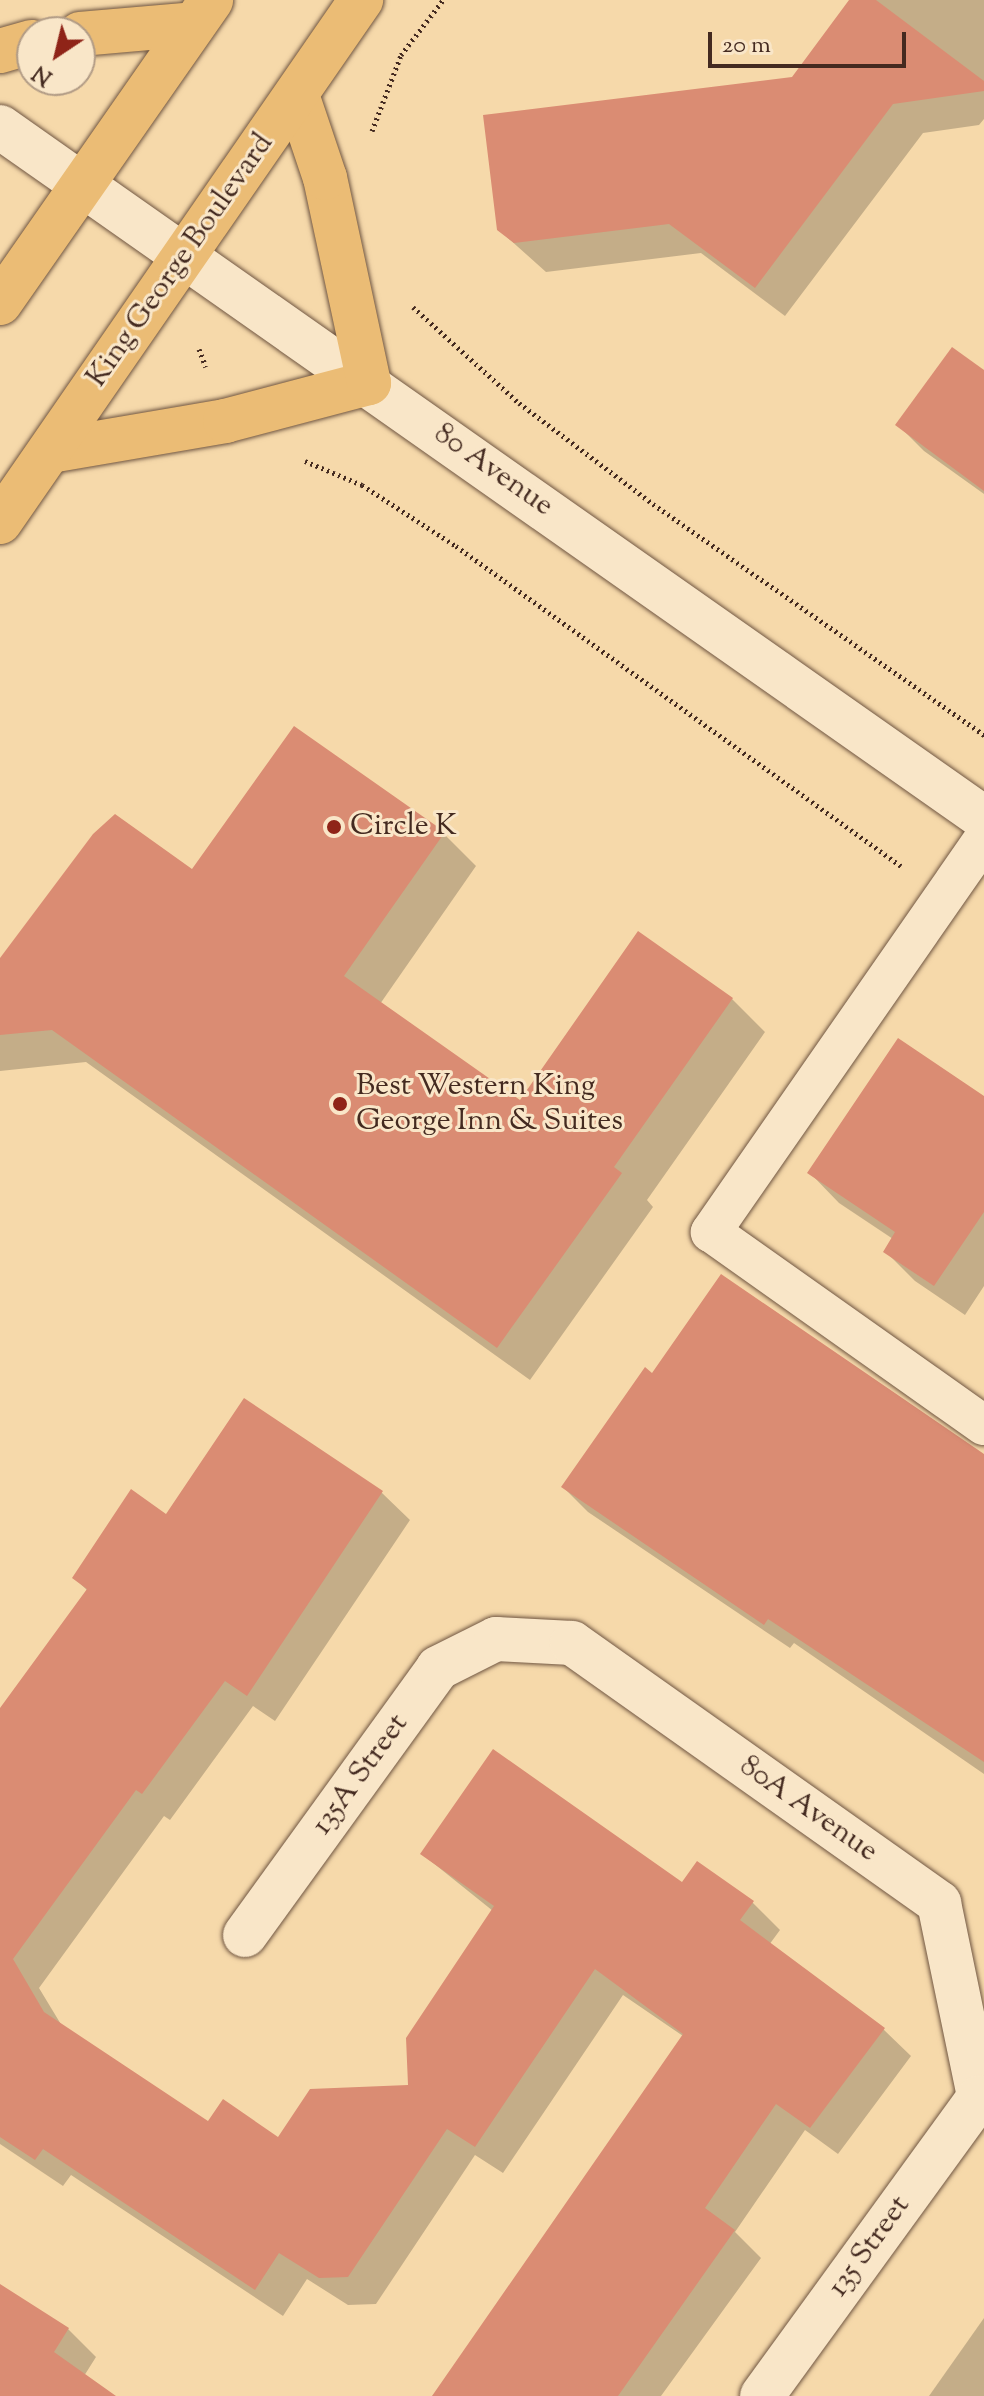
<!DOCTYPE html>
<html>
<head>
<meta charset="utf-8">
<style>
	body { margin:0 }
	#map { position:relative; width:984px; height:2396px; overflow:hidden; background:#f6d9aa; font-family:"Sorts Mill Goudy",serif }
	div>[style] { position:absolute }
	.shadow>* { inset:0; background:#0003 }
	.building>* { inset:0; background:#da8c73 }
	.path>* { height:5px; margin-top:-2.5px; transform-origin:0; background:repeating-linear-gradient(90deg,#442a20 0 2px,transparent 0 6px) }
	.roads { filter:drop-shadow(0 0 2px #705642) drop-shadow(0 0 2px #705642) }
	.lane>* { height:40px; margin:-20px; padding:0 20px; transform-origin:20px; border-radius:20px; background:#f9e6c8 }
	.street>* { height:44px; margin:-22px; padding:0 22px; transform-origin:22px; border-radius:22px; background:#f9e6c8 }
	.secondary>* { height:44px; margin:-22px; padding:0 22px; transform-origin:22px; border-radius:22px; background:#f9e6c8 }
	.primary>* { height:44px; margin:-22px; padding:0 22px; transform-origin:22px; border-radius:22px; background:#ebbc75 }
	.dots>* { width:22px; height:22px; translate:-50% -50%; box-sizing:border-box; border:4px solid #f9e6c8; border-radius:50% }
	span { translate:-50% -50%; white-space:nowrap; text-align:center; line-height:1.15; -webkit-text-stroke:6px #f9e6c8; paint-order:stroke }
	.street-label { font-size:30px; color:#442a20 }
	.poi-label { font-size:30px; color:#442a20 }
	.left { translate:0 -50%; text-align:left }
	.north { position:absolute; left:16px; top:16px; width:80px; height:80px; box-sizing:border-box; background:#f9e6c8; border:2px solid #b19b85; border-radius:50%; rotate:215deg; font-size:22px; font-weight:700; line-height:32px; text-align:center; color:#442a20 }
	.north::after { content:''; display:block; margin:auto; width:28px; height:36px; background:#8f2418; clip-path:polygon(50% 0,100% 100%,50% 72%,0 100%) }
	.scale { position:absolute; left:708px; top:32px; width:198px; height:36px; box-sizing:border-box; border:4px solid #442a20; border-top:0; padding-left:10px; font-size:24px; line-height:28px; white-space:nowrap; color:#442a20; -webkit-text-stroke:6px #f9e6c8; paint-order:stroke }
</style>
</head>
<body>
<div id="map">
	<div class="shadow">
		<i style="clip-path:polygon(852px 0,984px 0,984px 119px,979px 125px,923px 133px,785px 316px,701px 253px,546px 272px,498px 229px,794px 78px)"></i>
		<i style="clip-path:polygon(984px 373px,984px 494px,924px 451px,898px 425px)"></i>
		<i style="clip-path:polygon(294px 729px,444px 834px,476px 866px,380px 1004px,520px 1103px,732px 999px,765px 1032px,647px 1200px,653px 1207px,530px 1380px,86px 1062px,0 1071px,0 961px,193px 871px)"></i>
		<i style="clip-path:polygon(984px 1099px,984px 1286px,965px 1315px,915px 1281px,885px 1251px,893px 1239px,839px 1203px,810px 1173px)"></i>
		<i style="clip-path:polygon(653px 1376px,984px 1457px,984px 1774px,794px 1643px,790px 1648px,588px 1512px,563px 1487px)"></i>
		<i style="clip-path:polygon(245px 1400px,382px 1493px,410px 1520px,275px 1721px,253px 1706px,170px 1820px,164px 1816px,39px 1988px,62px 2026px,209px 2124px,278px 2140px,410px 2087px,493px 1911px,422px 1854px,682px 1884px,752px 1902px,780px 1930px,769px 1945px,883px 2029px,911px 2056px,838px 2154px,805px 2130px,735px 2232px,761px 2258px,661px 2396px,433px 2396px,683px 2036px,623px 1995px,503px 2173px,475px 2155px,376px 2304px,348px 2305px,307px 2279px,283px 2316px,71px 2175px,63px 2186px,0 2144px,0 1716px,88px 1591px,74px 1578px,167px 1517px)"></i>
		<i style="clip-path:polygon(0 2286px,68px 2329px,96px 2357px,84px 2376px,113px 2396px,0 2396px)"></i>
		<i style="clip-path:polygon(984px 2318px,984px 2396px,929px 2396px)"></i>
	</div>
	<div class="building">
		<i style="clip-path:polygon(849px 0,876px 0,984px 81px,984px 91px,893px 104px,755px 288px,669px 224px,514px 243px,497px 230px,483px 115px,792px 77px)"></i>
		<i style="clip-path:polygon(952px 347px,984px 370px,984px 491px,895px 425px)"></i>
		<i style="clip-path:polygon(294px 726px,445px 832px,344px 976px,520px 1100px,638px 931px,733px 998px,614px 1167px,622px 1173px,497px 1348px,52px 1030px,0 1035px,0 958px,93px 834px,115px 814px,192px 869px)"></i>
		<i style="clip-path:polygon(898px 1038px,984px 1096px,984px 1212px,934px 1286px,883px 1252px,895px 1232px,807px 1173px)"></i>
		<i style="clip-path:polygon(721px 1274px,984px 1454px,984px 1762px,768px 1619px,764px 1625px,561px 1487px,645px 1367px,652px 1373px)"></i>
		<i style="clip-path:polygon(244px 1398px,383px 1491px,247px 1696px,225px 1681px,142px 1794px,136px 1790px,13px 1959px,44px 2012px,208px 2121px,223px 2099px,278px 2137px,310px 2089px,408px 2085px,406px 2038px,494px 1906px,420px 1854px,493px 1749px,682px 1882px,697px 1861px,754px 1901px,740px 1920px,885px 2028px,810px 2128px,776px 2104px,705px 2208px,735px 2230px,618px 2396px,432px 2396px,683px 2034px,595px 1969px,475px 2147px,447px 2129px,348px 2277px,319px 2278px,279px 2253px,255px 2290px,43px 2149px,35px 2160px,0 2137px,0 1708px,87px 1589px,72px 1578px,131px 1489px,166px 1514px)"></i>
		<i style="clip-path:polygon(0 2284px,69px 2328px,54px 2352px,116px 2396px,0 2396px)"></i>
	</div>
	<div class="path">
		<i style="left:372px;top:131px;width:81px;rotate:-69.1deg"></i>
		<i style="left:401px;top:55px;width:69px;rotate:-52.6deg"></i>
		<i style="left:413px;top:307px;width:143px;rotate:42.2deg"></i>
		<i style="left:519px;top:403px;width:168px;rotate:37deg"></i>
		<i style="left:653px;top:504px;width:404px;rotate:34.9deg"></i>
		<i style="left:199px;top:349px;width:19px;rotate:69deg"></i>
		<i style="left:305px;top:461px;width:62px;rotate:22.8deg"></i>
		<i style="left:362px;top:485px;width:112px;rotate:33deg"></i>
		<i style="left:456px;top:546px;width:548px;rotate:35.72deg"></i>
	</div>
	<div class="roads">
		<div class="lane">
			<i style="left:984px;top:839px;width:479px;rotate:124.8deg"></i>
			<i style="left:711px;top:1232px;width:334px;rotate:35.3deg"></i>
		</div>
		<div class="street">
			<i style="left:0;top:127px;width:103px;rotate:35.1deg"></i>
			<i style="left:245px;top:1935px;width:329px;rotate:-54.1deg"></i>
			<i style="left:438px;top:1668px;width:65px;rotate:-26.6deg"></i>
			<i style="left:496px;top:1639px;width:76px;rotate:3deg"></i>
			<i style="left:572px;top:1643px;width:450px;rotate:35.3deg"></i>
			<i style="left:939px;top:1903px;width:198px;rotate:78.3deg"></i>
			<i style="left:979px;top:2097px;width:6px;rotate:39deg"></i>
			<i style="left:762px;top:2396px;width:369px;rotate:-54deg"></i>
		</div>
		<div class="secondary">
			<i style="left:84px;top:186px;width:1100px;rotate:35.08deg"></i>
		</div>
		<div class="primary">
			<i style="left:80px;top:34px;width:114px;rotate:-5deg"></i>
			<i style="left:0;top:51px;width:33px;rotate:-16deg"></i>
			<i style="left:0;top:303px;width:369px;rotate:-55.1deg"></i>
			<i style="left:50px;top:451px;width:178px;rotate:-9.7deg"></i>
			<i style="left:225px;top:421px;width:149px;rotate:-14.8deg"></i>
			<i style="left:369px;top:383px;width:210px;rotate:-102.1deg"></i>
			<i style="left:325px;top:178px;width:88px;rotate:-108.6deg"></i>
			<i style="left:0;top:522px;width:635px;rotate:-55.33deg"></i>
		</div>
	</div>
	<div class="dots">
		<i style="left:334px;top:827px;background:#8f2418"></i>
		<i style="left:340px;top:1104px;background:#8f2418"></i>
	</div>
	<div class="street-label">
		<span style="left:181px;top:261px;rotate:-55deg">King George Boulevard</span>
		<span style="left:493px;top:471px;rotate:35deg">80 Avenue</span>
		<span style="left:361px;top:1775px;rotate:-54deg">135A Street</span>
		<span style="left:808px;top:1810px;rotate:35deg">80A Avenue</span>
		<span style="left:870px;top:2247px;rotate:-54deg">135 Street</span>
	</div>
	<div class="poi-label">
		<span class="left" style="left:350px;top:827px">Circle K</span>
		<span class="left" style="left:356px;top:1104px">Best Western King<br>George Inn &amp; Suites</span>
	</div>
	<div class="north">N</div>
	<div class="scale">20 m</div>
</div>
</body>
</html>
